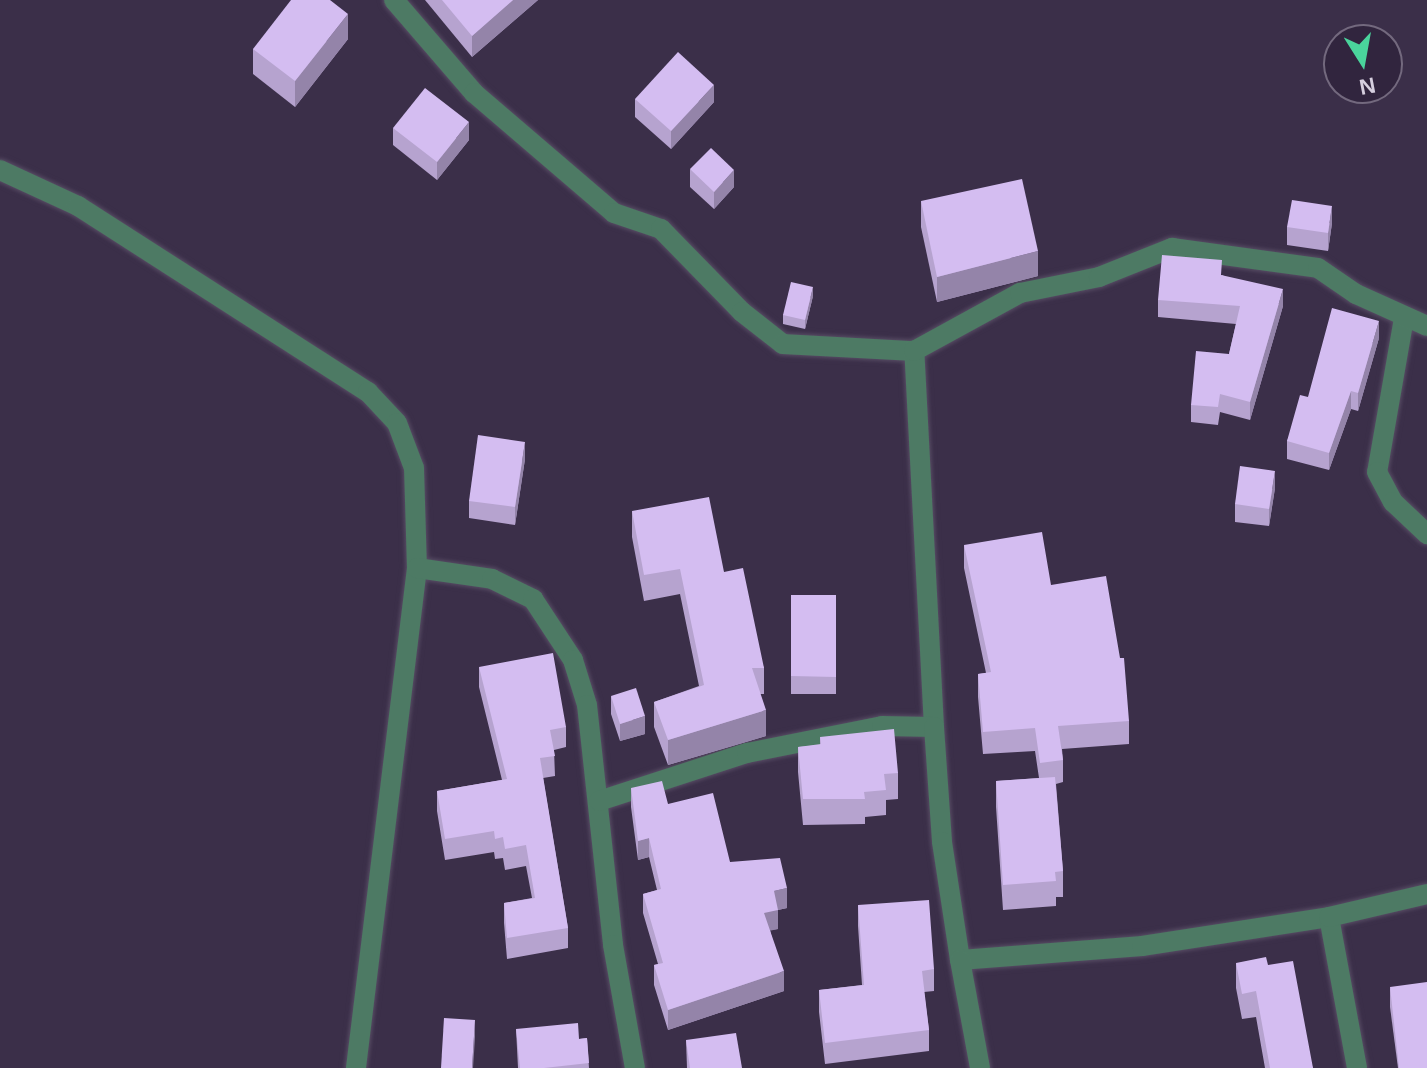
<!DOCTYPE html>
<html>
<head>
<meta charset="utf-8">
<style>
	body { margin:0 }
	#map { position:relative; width:1427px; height:1068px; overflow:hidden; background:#3b2f49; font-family:Arial,sans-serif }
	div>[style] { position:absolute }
	.roads { filter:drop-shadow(0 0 2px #574c64) drop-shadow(0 0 2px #574c64) }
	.minor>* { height:20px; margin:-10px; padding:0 10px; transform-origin:10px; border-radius:10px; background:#4d7a64 }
	.wall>* { inset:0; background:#b6a3cf }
	.shaded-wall>* { inset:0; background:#9484a9 }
	.building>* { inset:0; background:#d4bdf1 }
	span { translate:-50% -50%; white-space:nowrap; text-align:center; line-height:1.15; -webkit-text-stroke:8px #31253e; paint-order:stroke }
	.north { position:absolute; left:1323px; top:24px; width:80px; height:80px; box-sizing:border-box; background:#31253e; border:2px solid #73697e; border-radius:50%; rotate:169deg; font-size:22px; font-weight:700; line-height:32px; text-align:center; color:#d6cfdf }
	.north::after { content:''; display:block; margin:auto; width:28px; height:36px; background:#4ad49c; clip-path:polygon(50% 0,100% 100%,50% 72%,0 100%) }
</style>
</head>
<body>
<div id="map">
	<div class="roads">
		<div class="minor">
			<i style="left:394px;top:0;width:123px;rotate:49.3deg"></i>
			<i style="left:474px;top:93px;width:184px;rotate:40.6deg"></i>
			<i style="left:614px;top:213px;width:50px;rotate:18.8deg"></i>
			<i style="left:661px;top:229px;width:116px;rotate:45.7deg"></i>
			<i style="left:742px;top:312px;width:52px;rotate:38deg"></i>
			<i style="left:783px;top:344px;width:131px;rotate:3.1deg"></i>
			<i style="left:0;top:170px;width:86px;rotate:24.8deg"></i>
			<i style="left:78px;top:206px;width:345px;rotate:32.7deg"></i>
			<i style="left:368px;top:392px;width:42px;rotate:46.9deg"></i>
			<i style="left:397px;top:423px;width:48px;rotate:69.3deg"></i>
			<i style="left:414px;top:468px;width:100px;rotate:88.3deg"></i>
			<i style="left:417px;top:568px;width:504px;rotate:96.96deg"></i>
			<i style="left:1404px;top:318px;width:156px;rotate:99.9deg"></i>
			<i style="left:1377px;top:472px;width:34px;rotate:62deg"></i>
			<i style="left:1393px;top:502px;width:47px;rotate:43.3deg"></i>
			<i style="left:417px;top:568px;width:76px;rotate:8.3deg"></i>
			<i style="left:492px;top:579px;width:46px;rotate:26deg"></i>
			<i style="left:533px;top:599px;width:73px;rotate:56.7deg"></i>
			<i style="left:573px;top:660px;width:47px;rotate:72.7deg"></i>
			<i style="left:587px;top:705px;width:241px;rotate:83.8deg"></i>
			<i style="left:613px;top:945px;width:125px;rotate:79.9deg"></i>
			<i style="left:934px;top:727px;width:377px;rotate:-93deg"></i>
			<i style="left:914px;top:351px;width:121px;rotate:-28.7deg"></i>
			<i style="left:1020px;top:293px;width:81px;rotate:-11.4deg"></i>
			<i style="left:1099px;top:277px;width:79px;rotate:-21.7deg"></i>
			<i style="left:1172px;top:248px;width:147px;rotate:7.8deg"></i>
			<i style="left:1318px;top:268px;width:46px;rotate:34.4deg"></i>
			<i style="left:1356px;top:294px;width:78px;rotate:24.3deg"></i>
			<i style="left:599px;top:801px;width:156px;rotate:-18deg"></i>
			<i style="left:747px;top:753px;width:138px;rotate:-11.3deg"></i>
			<i style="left:882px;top:726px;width:52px;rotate:1.1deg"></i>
			<i style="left:934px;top:727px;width:115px;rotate:86deg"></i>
			<i style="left:942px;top:842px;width:119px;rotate:81.3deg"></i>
			<i style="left:960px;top:960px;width:183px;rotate:-4.4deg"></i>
			<i style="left:1142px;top:946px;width:189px;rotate:-8.8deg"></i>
			<i style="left:1329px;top:917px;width:154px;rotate:79.5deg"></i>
			<i style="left:1329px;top:917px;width:101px;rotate:-13.2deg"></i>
			<i style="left:960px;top:960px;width:110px;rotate:79.5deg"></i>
		</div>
	</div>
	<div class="wall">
		<i style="clip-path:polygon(425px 0,538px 0,472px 57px)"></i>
		<i style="clip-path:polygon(348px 39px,295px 107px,253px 74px,253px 49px)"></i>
		<i style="clip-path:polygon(635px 99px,714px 102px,671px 149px,635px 117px)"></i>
		<i style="clip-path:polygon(393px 128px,469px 140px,437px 180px,393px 145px)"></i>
		<i style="clip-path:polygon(690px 169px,734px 187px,714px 209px,690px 187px)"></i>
		<i style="clip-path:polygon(921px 201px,1038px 276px,937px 302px,921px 227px)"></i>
		<i style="clip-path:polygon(1332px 223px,1328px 251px,1287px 245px,1287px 227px)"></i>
		<i style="clip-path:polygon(1222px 275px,1283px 306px,1250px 420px,1220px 412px,1218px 425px,1191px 422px,1191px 405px,1229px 354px,1236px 324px,1158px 317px,1158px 300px)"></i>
		<i style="clip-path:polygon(813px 296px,805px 329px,783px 324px,783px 315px)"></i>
		<i style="clip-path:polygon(1379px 338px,1358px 411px,1351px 409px,1329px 470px,1287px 459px,1287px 441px,1308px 397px)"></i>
		<i style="clip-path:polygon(525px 459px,515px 525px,469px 518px,469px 501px)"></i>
		<i style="clip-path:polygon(1275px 488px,1269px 526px,1235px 522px,1235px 504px)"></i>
		<i style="clip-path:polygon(632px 511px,724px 572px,764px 668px,764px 694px,760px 694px,766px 736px,668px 765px,654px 727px,654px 702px,699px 686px,680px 594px,644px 601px,632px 537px)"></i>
		<i style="clip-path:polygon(964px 545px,1051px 585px,1129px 721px,1129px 744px,1062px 749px,1063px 760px,1063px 782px,1056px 784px,1063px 871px,1063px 897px,1056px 897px,1056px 906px,1003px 910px,996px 807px,996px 781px,1039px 778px,1035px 751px,983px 754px,978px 697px,978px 674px,986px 673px,964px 568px)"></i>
		<i style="clip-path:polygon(791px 595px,836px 595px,836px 694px,791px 694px)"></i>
		<i style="clip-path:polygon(479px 667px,566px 727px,566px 747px,554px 750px,555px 776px,543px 778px,568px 928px,568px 948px,507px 959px,504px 923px,504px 903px,532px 898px,526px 866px,505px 870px,503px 858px,495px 859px,494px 852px,445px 860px,437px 811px,437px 791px,502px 780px,479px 687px)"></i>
		<i style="clip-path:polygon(611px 696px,645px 734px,620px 741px,611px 714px)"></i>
		<i style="clip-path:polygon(820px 737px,898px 773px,898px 799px,886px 800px,886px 815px,865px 817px,865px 824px,803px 825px,798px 772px,798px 747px,820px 745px)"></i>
		<i style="clip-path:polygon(631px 788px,668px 804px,730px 862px,787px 908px,778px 910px,778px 929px,770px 930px,784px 991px,668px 1030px,654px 985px,654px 965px,658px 964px,643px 913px,643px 894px,657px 890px,649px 857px,638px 860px,631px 807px)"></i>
		<i style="clip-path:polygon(858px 905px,934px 969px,934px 991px,924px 992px,929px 1030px,929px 1051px,825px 1064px,819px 1012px,819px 990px,862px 985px,858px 926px)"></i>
		<i style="clip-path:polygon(1236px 963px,1268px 965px,1313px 1068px,1265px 1068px,1256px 1017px,1242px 1019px,1236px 988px)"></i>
		<i style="clip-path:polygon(1390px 987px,1427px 1068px,1398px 1068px,1390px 1007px)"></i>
		<i style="clip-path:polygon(516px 1029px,579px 1039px,587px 1038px,589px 1068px,518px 1068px)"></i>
		<i style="clip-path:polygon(686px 1040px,742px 1068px,687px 1068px)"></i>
	</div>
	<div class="shaded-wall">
		<i style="clip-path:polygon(513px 0,538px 0,472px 57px,472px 36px)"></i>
		<i style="clip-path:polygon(348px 14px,348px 39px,295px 107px,295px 81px)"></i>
		<i style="clip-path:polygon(714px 85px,714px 102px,671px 149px,671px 131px)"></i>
		<i style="clip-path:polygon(469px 122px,469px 140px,437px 180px,437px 162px)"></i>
		<i style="clip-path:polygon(734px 170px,734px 187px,714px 209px,714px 192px)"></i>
		<i style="clip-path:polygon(1332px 206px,1332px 223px,1328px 251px,1328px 233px)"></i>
		<i style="clip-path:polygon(1038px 251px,1038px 276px,937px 302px,937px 277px)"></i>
		<i style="clip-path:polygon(813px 287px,813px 296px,805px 329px,805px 320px)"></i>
		<i style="clip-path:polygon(1283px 289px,1283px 306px,1250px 420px,1250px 402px)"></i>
		<i style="clip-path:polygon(1379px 321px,1379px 338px,1358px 411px,1358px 393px)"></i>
		<i style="clip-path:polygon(1351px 391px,1351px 409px,1329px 470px,1329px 453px)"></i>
		<i style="clip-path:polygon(525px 442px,525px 459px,515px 525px,515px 507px)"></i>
		<i style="clip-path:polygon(1275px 471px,1275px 488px,1269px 526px,1269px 509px)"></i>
		<i style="clip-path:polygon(766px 710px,766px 736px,668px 765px,668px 740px)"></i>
		<i style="clip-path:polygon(645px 716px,645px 734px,620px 741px,620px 724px)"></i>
		<i style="clip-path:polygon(649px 838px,649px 857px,638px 860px,638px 841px)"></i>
		<i style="clip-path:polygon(787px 888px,787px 908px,778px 910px,778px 929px,764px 932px,764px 913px,774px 891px)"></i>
		<i style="clip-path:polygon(784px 971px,784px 991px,668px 1030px,668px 1010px)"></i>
		<i style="clip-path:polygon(475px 1020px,475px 1037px,473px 1068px,472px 1068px)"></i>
	</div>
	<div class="building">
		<i style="clip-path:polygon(291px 0,330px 0,348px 14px,295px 81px,253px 49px)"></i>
		<i style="clip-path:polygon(442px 0,513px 0,472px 36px)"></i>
		<i style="clip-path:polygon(678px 52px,714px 85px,671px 131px,635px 99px)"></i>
		<i style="clip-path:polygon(425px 88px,469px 122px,437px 162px,393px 128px)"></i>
		<i style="clip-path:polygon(711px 148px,734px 170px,714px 192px,690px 169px)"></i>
		<i style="clip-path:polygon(1022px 179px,1038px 251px,937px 277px,921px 201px)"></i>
		<i style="clip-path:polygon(1292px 200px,1332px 206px,1328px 233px,1287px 227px)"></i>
		<i style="clip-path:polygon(1162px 255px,1222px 260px,1221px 275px,1283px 289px,1250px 402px,1220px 394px,1218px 407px,1191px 405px,1196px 351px,1229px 354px,1240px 306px,1158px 300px)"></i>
		<i style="clip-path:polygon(791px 282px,813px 287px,805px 320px,783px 315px)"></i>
		<i style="clip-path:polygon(1332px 308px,1379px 321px,1358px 393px,1351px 391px,1329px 453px,1287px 441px,1300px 395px,1308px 397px)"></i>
		<i style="clip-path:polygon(478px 435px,525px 442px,515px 507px,469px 501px)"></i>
		<i style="clip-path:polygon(1240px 466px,1275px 471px,1269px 509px,1235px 504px)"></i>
		<i style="clip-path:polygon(709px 497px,724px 572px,743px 568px,764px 668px,752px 668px,766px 710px,668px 740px,654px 702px,704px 685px,680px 569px,644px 575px,632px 511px)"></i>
		<i style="clip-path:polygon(1042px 532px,1051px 585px,1106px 576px,1120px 658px,1124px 658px,1129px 721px,1058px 726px,1063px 760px,1040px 763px,1035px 728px,983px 732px,978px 674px,991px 672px,964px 545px)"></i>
		<i style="clip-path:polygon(791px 595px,836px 595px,836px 677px,791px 676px)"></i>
		<i style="clip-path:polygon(553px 653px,566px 727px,550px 730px,555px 756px,540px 758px,568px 928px,507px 938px,504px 903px,535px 898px,526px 845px,505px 849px,503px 837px,495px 839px,494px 831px,445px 839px,437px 791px,507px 779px,479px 667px)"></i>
		<i style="clip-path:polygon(636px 688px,645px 716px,620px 724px,611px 696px)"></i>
		<i style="clip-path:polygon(894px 729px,898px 773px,884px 774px,886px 790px,864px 792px,865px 799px,803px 799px,798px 747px,821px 744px,820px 737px)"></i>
		<i style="clip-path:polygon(1055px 777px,1063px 871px,1055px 872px,1056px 881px,1003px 885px,996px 781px)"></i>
		<i style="clip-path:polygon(662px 781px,668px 804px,713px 793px,730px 862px,780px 858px,787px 888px,774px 891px,778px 910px,764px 913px,784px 971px,668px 1010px,654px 965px,663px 963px,643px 894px,661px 889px,649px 838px,638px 841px,631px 788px)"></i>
		<i style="clip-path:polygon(929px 900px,934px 969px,922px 971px,929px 1030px,825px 1043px,819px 990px,864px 985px,858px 905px)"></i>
		<i style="clip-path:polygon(1266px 957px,1268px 965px,1293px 961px,1313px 1068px,1270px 1068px,1256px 991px,1242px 994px,1236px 963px)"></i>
		<i style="clip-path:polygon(1427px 982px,1427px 1068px,1399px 1068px,1390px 987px)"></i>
		<i style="clip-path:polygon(444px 1018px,475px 1020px,472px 1068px,441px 1068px)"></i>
		<i style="clip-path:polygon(578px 1023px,579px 1039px,587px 1038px,589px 1063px,544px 1068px,520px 1068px,516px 1029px)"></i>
		<i style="clip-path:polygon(736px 1033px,742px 1068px,690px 1068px,686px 1040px)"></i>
	</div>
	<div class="north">N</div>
</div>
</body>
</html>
